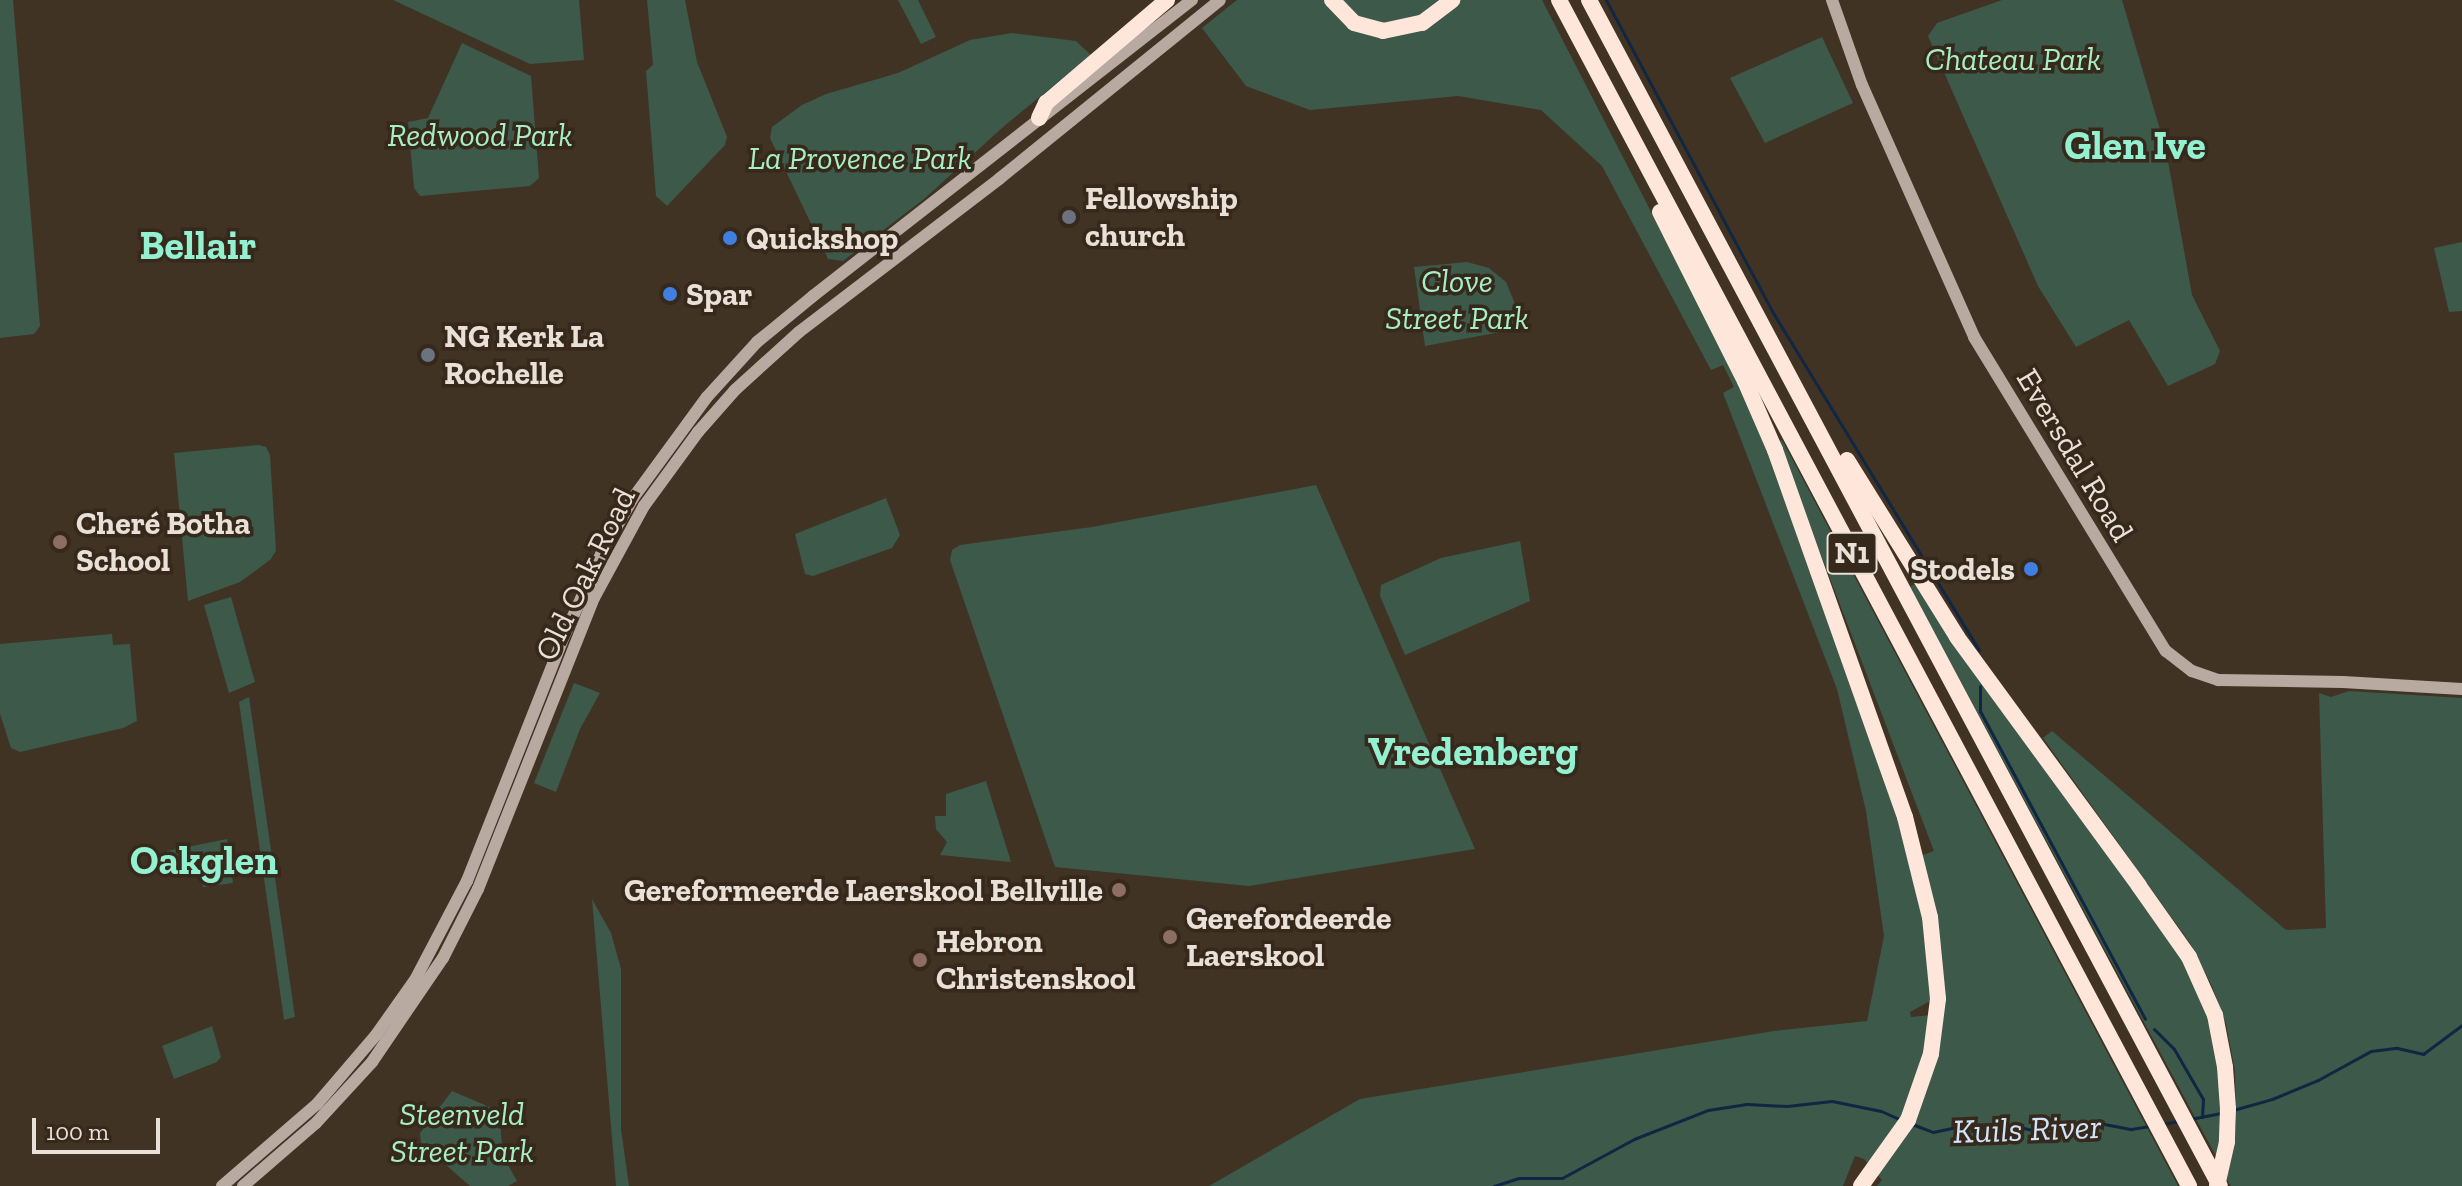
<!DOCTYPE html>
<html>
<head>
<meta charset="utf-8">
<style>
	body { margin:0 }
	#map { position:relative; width:2462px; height:1186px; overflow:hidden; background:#403324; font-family:"Zilla Slab",serif }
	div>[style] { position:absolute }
	.green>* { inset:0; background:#3c5949 }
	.stream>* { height:3px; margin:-1.5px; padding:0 1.5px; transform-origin:1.5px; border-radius:1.5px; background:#0f2742 }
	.secondary>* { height:12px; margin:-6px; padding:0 6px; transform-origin:6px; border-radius:6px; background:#b9aaa1 }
	.motorway>* { height:16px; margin:-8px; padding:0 8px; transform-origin:8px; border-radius:8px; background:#fee7da }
	.motorway-bridge>* { height:16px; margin:-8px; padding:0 8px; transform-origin:8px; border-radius:8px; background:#fee7da }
	.dots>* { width:22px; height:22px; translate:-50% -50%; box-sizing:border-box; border:4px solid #36291b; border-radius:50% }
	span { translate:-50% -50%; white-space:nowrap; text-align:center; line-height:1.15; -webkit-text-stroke:7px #36291b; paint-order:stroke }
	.shield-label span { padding:2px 6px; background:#36291b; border:2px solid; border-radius:6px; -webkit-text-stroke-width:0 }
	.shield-label { font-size:30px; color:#e9e0d7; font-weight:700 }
	.park-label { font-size:32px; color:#a7edc6; font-style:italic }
	.poi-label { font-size:32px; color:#e9e0d7; font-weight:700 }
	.left { translate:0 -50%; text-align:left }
	.right { translate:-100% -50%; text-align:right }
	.street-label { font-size:32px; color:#e9e0d7 }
	.water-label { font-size:34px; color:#d1e3f9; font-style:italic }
	.district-label { font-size:40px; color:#93f0d1; font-weight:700 }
	.scale { position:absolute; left:32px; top:1118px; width:128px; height:36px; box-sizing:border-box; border:4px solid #e9e0d7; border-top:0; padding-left:10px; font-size:24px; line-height:28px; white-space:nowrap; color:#e9e0d7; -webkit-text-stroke:6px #36291b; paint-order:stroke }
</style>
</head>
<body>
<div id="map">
	<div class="green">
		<i style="clip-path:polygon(0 0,13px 0,40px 326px,34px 334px,0 338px)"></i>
		<i style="clip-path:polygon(393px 0,579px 0,584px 60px,530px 64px)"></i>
		<i style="clip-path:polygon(647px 0,685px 0,697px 62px,727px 137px,725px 145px,667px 206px,656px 196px,646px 71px,653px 65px)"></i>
		<i style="clip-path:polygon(898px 0,918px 0,936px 37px,921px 44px)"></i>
		<i style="clip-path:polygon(1237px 0,1542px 0,1728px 361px,1765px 443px,1892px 796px,1922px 908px,1932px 1000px,1910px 1012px,1911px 1017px,1941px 1014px,1920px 856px,1934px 851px,1778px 442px,1782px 440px,2178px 1186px,1877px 1186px,1882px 1180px,1864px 1159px,1855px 1156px,1843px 1186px,1209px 1186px,1360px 1099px,1774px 1031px,1867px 1021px,1884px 936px,1866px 811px,1837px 689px,1723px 393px,1734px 387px,1723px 365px,1711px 370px,1602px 166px,1541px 110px,1458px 96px,1310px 110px,1246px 86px,1202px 28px)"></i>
		<i style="clip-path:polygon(2002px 0,2122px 0,2166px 150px,2192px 295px,2220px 351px,2215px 364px,2168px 386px,2129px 320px,2076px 347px,2038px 286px,1928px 36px,1937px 23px)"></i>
		<i style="clip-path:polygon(1012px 33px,1076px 41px,1091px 55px,1003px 127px,924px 199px,843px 261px,828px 259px,770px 138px,772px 127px,802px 105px,826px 94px,898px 73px,970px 40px)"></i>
		<i style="clip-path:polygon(1822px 37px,1853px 103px,1765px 143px,1730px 78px)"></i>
		<i style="clip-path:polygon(462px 43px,531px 76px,539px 178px,530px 186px,420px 196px,414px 188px,408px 122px,428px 118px)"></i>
		<i style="clip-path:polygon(2462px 242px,2462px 311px,2449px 312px,2434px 248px)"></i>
		<i style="clip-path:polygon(1467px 262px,1489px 268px,1506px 282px,1520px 316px,1518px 325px,1512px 330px,1425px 346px,1414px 267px)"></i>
		<i style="clip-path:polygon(259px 445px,266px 447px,270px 455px,276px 551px,270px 560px,240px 582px,188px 601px,174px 453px)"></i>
		<i style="clip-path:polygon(1316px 485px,1475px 849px,1249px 886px,1055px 867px,950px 560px,952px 550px,960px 545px,1092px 527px)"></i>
		<i style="clip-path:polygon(886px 498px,900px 535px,892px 548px,813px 576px,805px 574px,795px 534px)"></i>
		<i style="clip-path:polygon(1520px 541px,1530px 601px,1405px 655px,1380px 596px,1381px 585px,1441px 558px)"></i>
		<i style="clip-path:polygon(1915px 584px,2178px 952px,2210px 1020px,2216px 1046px,2223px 1114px,2218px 1160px,1910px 587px)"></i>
		<i style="clip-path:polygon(231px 597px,255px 682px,229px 693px,204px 605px)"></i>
		<i style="clip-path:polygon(112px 634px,113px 645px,130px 644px,137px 721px,123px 728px,20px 752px,11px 748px,0 714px,0 644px)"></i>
		<i style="clip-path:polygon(574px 683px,600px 693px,580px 729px,556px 792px,534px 783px)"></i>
		<i style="clip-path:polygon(2349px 691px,2462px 698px,2462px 1186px,2231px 1186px,2227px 1180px,2236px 1125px,2235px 1071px,2226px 1024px,2212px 986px,2190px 943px,2043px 738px,2052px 731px,2286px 930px,2326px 928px,2319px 693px,2331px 697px)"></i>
		<i style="clip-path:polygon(249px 697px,295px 1017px,284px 1020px,239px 702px)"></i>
		<i style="clip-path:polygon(986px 781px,1011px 862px,940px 855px,947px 842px,936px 829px,935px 816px,946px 816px,946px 794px)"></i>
		<i style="clip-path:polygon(227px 839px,233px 883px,203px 887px,200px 873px,173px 876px,167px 851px)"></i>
		<i style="clip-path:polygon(592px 899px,611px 933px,621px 969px,621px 1129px,629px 1186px,616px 1186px)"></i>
		<i style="clip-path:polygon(212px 1026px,221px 1057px,217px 1062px,174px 1079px,162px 1046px)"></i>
		<i style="clip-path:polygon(452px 1091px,499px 1111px,503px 1156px,517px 1181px,508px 1186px,470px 1186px,421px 1143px,420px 1133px)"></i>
	</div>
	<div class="stream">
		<i style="left:1606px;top:0;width:353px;rotate:61.9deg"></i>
		<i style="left:1772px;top:311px;width:397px;rotate:58.6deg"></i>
		<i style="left:1980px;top:686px;width:25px;rotate:90deg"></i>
		<i style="left:1980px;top:711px;width:349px;rotate:61.8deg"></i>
		<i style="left:2154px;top:1029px;width:28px;rotate:45deg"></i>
		<i style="left:2174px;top:1049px;width:58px;rotate:59.9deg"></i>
		<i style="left:2203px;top:1099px;width:18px;rotate:93deg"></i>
		<i style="left:2233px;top:1110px;width:41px;rotate:-15.8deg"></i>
		<i style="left:2272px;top:1099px;width:50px;rotate:-22.4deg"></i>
		<i style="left:2318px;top:1080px;width:60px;rotate:-28.7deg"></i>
		<i style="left:2371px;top:1051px;width:26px;rotate:-7deg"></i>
		<i style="left:2397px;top:1048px;width:27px;rotate:13deg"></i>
		<i style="left:2423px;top:1054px;width:49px;rotate:-36.6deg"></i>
		<i style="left:2190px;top:1119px;width:33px;rotate:-11deg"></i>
		<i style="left:1912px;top:1124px;width:22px;rotate:21deg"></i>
		<i style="left:1933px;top:1132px;width:30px;rotate:-12deg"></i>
		<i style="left:1962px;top:1126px;width:62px;rotate:1.8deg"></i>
		<i style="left:2024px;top:1128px;width:23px;rotate:15deg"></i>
		<i style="left:2046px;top:1134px;width:54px;rotate:-11.7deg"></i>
		<i style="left:2099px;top:1123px;width:33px;rotate:11deg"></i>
		<i style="left:2131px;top:1129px;width:20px;rotate:-9deg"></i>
		<i style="left:2162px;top:1124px;width:17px;rotate:-10deg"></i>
		<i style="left:1494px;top:1186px;width:26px;rotate:-18deg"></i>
		<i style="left:1519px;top:1178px;width:43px"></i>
		<i style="left:1562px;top:1178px;width:82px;rotate:-28.4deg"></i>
		<i style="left:1634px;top:1139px;width:79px;rotate:-21.4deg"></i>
		<i style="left:1708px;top:1110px;width:39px;rotate:-9deg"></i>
		<i style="left:1747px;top:1104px;width:40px;rotate:2.9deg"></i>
		<i style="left:1787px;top:1106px;width:45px;rotate:-6.3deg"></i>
		<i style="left:1832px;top:1101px;width:50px;rotate:11.5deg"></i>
		<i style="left:1881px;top:1111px;width:22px;rotate:24deg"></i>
	</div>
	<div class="secondary">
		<i style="left:1832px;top:0;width:90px;rotate:70.6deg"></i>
		<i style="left:1862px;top:85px;width:276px;rotate:66deg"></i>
		<i style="left:1974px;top:337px;width:368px;rotate:58.6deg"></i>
		<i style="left:2166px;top:651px;width:33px;rotate:38deg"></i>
		<i style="left:2192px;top:671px;width:28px;rotate:19deg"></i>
		<i style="left:2218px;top:680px;width:125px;rotate:0.9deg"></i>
		<i style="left:2343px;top:682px;width:119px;rotate:3.4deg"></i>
		<i style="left:222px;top:1186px;width:125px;rotate:-40.8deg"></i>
		<i style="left:317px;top:1104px;width:91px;rotate:-49.5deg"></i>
		<i style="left:376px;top:1035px;width:67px;rotate:-54.7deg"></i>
		<i style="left:415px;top:980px;width:112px;rotate:-62.3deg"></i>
		<i style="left:467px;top:881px;width:266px;rotate:-68.4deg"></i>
		<i style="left:565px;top:634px;width:90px;rotate:-65.7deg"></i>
		<i style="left:602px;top:552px;width:62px;rotate:-60.1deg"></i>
		<i style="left:633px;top:498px;width:125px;rotate:-53.8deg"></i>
		<i style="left:707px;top:397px;width:74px;rotate:-47.7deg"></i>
		<i style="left:757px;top:342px;width:72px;rotate:-39.4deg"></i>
		<i style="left:813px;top:296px;width:481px;rotate:-38deg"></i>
		<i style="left:243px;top:1186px;width:96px;rotate:-40.8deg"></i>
		<i style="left:316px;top:1123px;width:83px;rotate:-47.4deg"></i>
		<i style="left:372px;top:1062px;width:126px;rotate:-55.7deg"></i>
		<i style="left:443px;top:958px;width:77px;rotate:-63.1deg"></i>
		<i style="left:478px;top:889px;width:313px;rotate:-68.3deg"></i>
		<i style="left:594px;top:598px;width:105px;rotate:-61.5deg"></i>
		<i style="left:644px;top:506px;width:92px;rotate:-53.9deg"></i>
		<i style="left:698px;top:432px;width:56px;rotate:-48.6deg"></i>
		<i style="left:735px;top:390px;width:86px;rotate:-42.2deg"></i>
		<i style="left:799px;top:332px;width:252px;rotate:-37.4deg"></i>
		<i style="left:999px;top:179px;width:284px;rotate:-39deg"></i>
	</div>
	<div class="motorway">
		<i style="left:1332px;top:0;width:32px;rotate:46deg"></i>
		<i style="left:1354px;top:23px;width:30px;rotate:15deg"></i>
		<i style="left:1383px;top:31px;width:40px;rotate:-12deg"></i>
		<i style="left:1422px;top:23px;width:38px;rotate:-37deg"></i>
		<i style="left:1559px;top:0;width:1343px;rotate:62.02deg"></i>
		<i style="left:1589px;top:0;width:1343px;rotate:61.99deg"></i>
		<i style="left:1039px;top:118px;width:17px;rotate:-65deg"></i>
		<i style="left:1046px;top:103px;width:159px;rotate:-40.4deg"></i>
		<i style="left:1660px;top:212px;width:189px;rotate:63.3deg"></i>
		<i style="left:1745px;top:381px;width:75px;rotate:66.5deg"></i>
		<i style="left:1775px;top:450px;width:389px;rotate:70.5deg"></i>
		<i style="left:1905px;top:817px;width:103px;rotate:76deg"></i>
		<i style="left:1930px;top:917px;width:82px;rotate:84.4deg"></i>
		<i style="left:1938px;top:999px;width:55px;rotate:97.3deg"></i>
		<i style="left:1931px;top:1054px;width:70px;rotate:109.2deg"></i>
		<i style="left:1908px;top:1120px;width:81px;rotate:125.5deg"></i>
		<i style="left:1847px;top:460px;width:208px;rotate:58.1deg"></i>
		<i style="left:1957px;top:637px;width:308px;rotate:53.8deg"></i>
	</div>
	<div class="motorway-bridge">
		<i style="left:2139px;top:886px;width:87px;rotate:54.8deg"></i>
		<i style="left:2189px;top:957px;width:64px;rotate:65.9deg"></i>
		<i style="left:2215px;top:1015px;width:53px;rotate:79.1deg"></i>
		<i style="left:2225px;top:1067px;width:42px;rotate:85.9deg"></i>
		<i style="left:2228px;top:1109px;width:33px;rotate:92deg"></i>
		<i style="left:2227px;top:1142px;width:45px;rotate:102.8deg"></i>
	</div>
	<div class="dots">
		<i style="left:1069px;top:217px;background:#6b7280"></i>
		<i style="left:730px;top:238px;background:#3f7fe0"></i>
		<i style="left:670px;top:294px;background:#3f7fe0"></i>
		<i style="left:428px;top:355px;background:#6b7280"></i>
		<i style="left:60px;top:542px;background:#8d6e63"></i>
		<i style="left:2031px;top:569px;background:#3f7fe0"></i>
		<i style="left:1119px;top:890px;background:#8d6e63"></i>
		<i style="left:1170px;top:937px;background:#8d6e63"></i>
		<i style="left:920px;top:960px;background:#8d6e63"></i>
	</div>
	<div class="shield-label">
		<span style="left:1852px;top:553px">N1</span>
	</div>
	<div class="park-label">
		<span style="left:2013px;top:59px">Chateau Park</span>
		<span style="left:480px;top:135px">Redwood Park</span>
		<span style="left:860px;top:158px">La Provence Park</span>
		<span style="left:1457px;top:300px">Clove<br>Street Park</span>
		<span style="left:462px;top:1133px">Steenveld<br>Street Park</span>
	</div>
	<div class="poi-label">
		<span class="left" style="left:1085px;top:217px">Fellowship<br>church</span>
		<span class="left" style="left:746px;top:238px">Quickshop</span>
		<span class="left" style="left:686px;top:294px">Spar</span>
		<span class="left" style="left:444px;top:355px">NG Kerk La<br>Rochelle</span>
		<span class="left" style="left:76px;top:542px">Cheré Botha<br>School</span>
		<span class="right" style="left:2015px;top:569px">Stodels</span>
		<span class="right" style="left:1103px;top:890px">Gereformeerde Laerskool Bellville</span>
		<span class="left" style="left:1186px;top:937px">Gerefordeerde<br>Laerskool</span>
		<span class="left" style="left:936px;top:960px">Hebron<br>Christenskool</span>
	</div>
	<div class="street-label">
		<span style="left:2075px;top:455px;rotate:59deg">Eversdal Road</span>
		<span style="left:585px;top:574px;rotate:-64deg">Old Oak Road</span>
	</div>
	<div class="water-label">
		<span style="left:2027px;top:1129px;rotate:-2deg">Kuils River</span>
	</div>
	<div class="district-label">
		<span style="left:2135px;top:145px">Glen Ive</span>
		<span style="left:198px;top:245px">Bellair</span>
		<span style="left:1473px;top:751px">Vredenberg</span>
		<span style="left:204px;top:860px">Oakglen</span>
	</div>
	<div class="scale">100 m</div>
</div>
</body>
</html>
